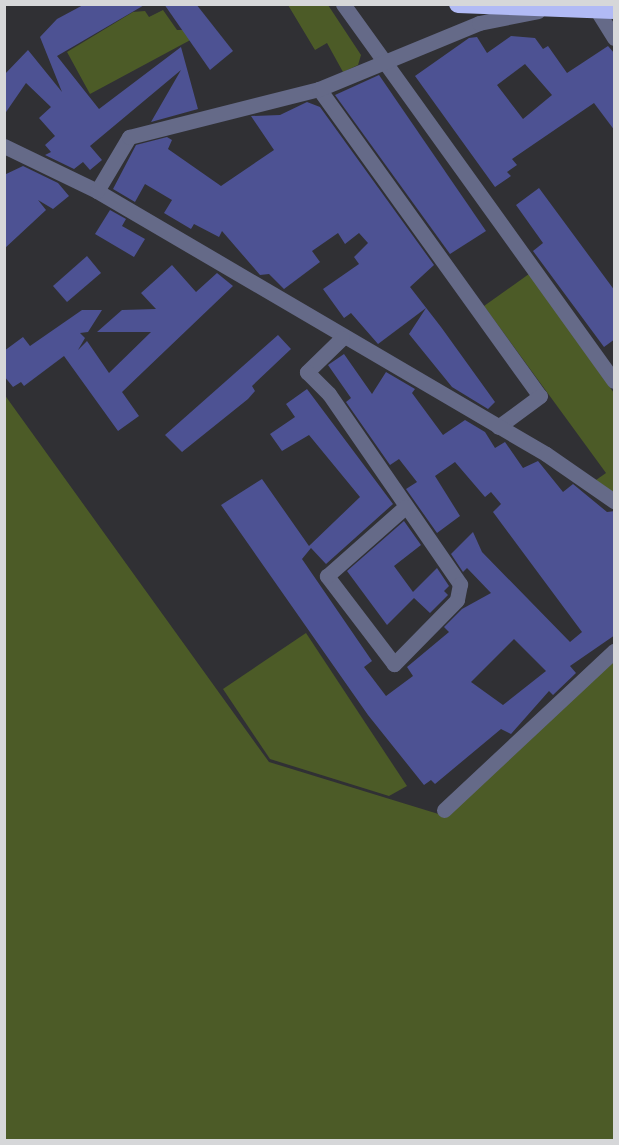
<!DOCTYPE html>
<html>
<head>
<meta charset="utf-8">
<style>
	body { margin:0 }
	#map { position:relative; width:619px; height:1145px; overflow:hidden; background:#303034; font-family:"Golos Text",sans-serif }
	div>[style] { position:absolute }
	.green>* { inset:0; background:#4c5b27 }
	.building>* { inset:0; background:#4d5293 }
	.minor>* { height:15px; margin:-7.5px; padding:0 7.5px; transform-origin:7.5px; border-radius:7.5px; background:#656a88 }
	.highway>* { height:18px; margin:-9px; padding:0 9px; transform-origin:9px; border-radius:9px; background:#b1baf5 }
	span { translate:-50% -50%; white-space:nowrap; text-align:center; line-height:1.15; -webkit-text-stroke:4.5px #26262a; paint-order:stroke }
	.frame { position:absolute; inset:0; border:6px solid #d6d7d9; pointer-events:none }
</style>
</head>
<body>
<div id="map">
	<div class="green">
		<i style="clip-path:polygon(288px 5px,328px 5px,361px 55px,358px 65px,343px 72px,327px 43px,315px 50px)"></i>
		<i style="clip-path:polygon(163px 10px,177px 30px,209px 30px,90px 94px,67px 52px,133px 12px,145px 11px,149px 17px)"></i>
		<i style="clip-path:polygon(529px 274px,614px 393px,614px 493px,596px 480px,606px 473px,484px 306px)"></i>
		<i style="clip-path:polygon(4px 394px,269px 762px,445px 816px,614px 657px,614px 1140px,5px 1140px)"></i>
		<i style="clip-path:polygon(306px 633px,407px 786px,389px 796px,270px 759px,223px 689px)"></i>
	</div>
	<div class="building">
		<i style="clip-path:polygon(85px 4px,146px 4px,57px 56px,99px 109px,181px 47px,198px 109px,151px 122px,181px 70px,90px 146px,102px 160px,90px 170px,83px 162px,74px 169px,45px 155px,51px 152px,45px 145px,55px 136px,39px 118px,51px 107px,26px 83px,4px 115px,4px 75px,28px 50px,62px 92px,40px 37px,57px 19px)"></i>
		<i style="clip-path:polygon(164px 4px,196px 4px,233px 51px,210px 70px)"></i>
		<i style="clip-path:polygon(evenodd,511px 36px,535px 38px,543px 49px,548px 46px,567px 73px,608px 46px,615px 54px,615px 131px,594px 103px,512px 159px,517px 165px,507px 172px,511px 176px,495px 187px,415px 76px,469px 38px,477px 37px,487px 53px,511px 36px,525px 64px,552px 95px,523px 119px,497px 85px,525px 64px)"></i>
		<i style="clip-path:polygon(379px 75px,486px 231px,450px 254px,335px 95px)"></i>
		<i style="clip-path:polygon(307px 102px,320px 107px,434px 265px,410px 287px,441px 327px,495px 402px,488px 409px,452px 387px,409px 334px,426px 308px,378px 344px,351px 313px,344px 318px,323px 289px,359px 264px,354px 257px,368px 243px,359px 233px,345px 244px,338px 233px,312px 251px,320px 262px,284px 289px,269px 274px,260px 275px,222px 231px,219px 237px,194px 224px,191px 229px,164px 213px,172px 200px,145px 184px,135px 202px,113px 189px,136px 145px,167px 137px,172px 140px,168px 149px,221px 186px,274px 150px,251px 116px,280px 115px)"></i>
		<i style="clip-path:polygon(23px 166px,58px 183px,69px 196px,53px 209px,38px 200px,46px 210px,4px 249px,4px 175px)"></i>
		<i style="clip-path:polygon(539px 188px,615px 291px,615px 339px,604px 347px,533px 251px,543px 243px,516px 205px)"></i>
		<i style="clip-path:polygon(110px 210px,126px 219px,122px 226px,145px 239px,134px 257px,95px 234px)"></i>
		<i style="clip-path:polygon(87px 256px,101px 273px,67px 302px,53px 286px)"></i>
		<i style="clip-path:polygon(172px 265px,196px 292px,217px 273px,233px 286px,122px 392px,139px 416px,118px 431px,64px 356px,24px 386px,21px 382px,13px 387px,4px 376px,4px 351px,23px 337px,30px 346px,82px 310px,102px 310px,88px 332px,80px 333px,85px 338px,78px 350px,87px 341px,109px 373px,151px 332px,97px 332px,122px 310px,156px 309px,141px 293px)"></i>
		<i style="clip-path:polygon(278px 335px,291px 349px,252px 386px,255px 391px,248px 399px,182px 452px,165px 435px)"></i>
		<i style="clip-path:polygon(evenodd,344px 354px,372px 394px,386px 372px,415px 389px,412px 393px,443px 435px,465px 420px,485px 432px,495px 448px,505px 442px,523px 468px,538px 461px,563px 492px,573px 484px,607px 512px,615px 511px,615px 635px,570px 666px,576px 673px,553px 695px,549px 691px,511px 734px,501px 729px,435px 784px,431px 780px,424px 785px,368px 715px,221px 505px,262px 479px,309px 546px,360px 497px,309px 435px,282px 451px,270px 434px,295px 417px,286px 404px,307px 389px,393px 504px,326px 564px,311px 548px,302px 559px,372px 661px,364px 667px,386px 696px,413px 676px,407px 667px,449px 632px,444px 627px,462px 609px,491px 593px,467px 568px,463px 572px,451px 554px,473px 532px,482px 552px,570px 642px,582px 632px,493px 512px,501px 504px,491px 492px,485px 497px,455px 462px,435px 476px,460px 516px,437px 533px,406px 489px,417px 482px,399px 459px,390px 465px,346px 402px,351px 398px,328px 365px,344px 354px,514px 639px,546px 671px,503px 705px,471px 682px,514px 639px)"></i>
		<i style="clip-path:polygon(404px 521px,421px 545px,394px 566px,413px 592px,437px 568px,449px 586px,444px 591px,448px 595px,430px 613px,414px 598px,387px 625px,347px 571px)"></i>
	</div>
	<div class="minor">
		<i style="left:343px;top:4px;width:464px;rotate:54.3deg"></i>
		<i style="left:593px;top:4px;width:40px;rotate:58deg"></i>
		<i style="left:319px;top:89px;width:378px;rotate:54.3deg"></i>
		<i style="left:540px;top:396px;width:52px;rotate:143.6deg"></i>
		<i style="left:4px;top:146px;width:103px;rotate:25.8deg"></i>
		<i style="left:97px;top:191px;width:520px;rotate:30.36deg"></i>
		<i style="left:546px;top:454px;width:83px;rotate:34.7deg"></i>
		<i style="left:97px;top:191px;width:63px;rotate:-59.3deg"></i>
		<i style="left:129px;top:137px;width:196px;rotate:-14.2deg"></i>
		<i style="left:319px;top:89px;width:173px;rotate:-22.4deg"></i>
		<i style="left:479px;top:23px;width:60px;rotate:-11.5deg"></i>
		<i style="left:342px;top:338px;width:49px;rotate:135.8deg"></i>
		<i style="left:307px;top:372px;width:31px;rotate:45deg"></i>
		<i style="left:329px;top:394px;width:231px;rotate:55.4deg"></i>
		<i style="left:460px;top:584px;width:16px;rotate:101deg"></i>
		<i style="left:457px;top:600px;width:90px;rotate:134.5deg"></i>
		<i style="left:394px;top:664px;width:111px;rotate:-127.3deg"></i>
		<i style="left:327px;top:576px;width:104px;rotate:-41.5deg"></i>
		<i style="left:444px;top:810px;width:233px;rotate:-43.1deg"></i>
	</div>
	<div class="highway">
		<i style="left:458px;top:4px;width:156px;rotate:2.2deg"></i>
	</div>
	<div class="frame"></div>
</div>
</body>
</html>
